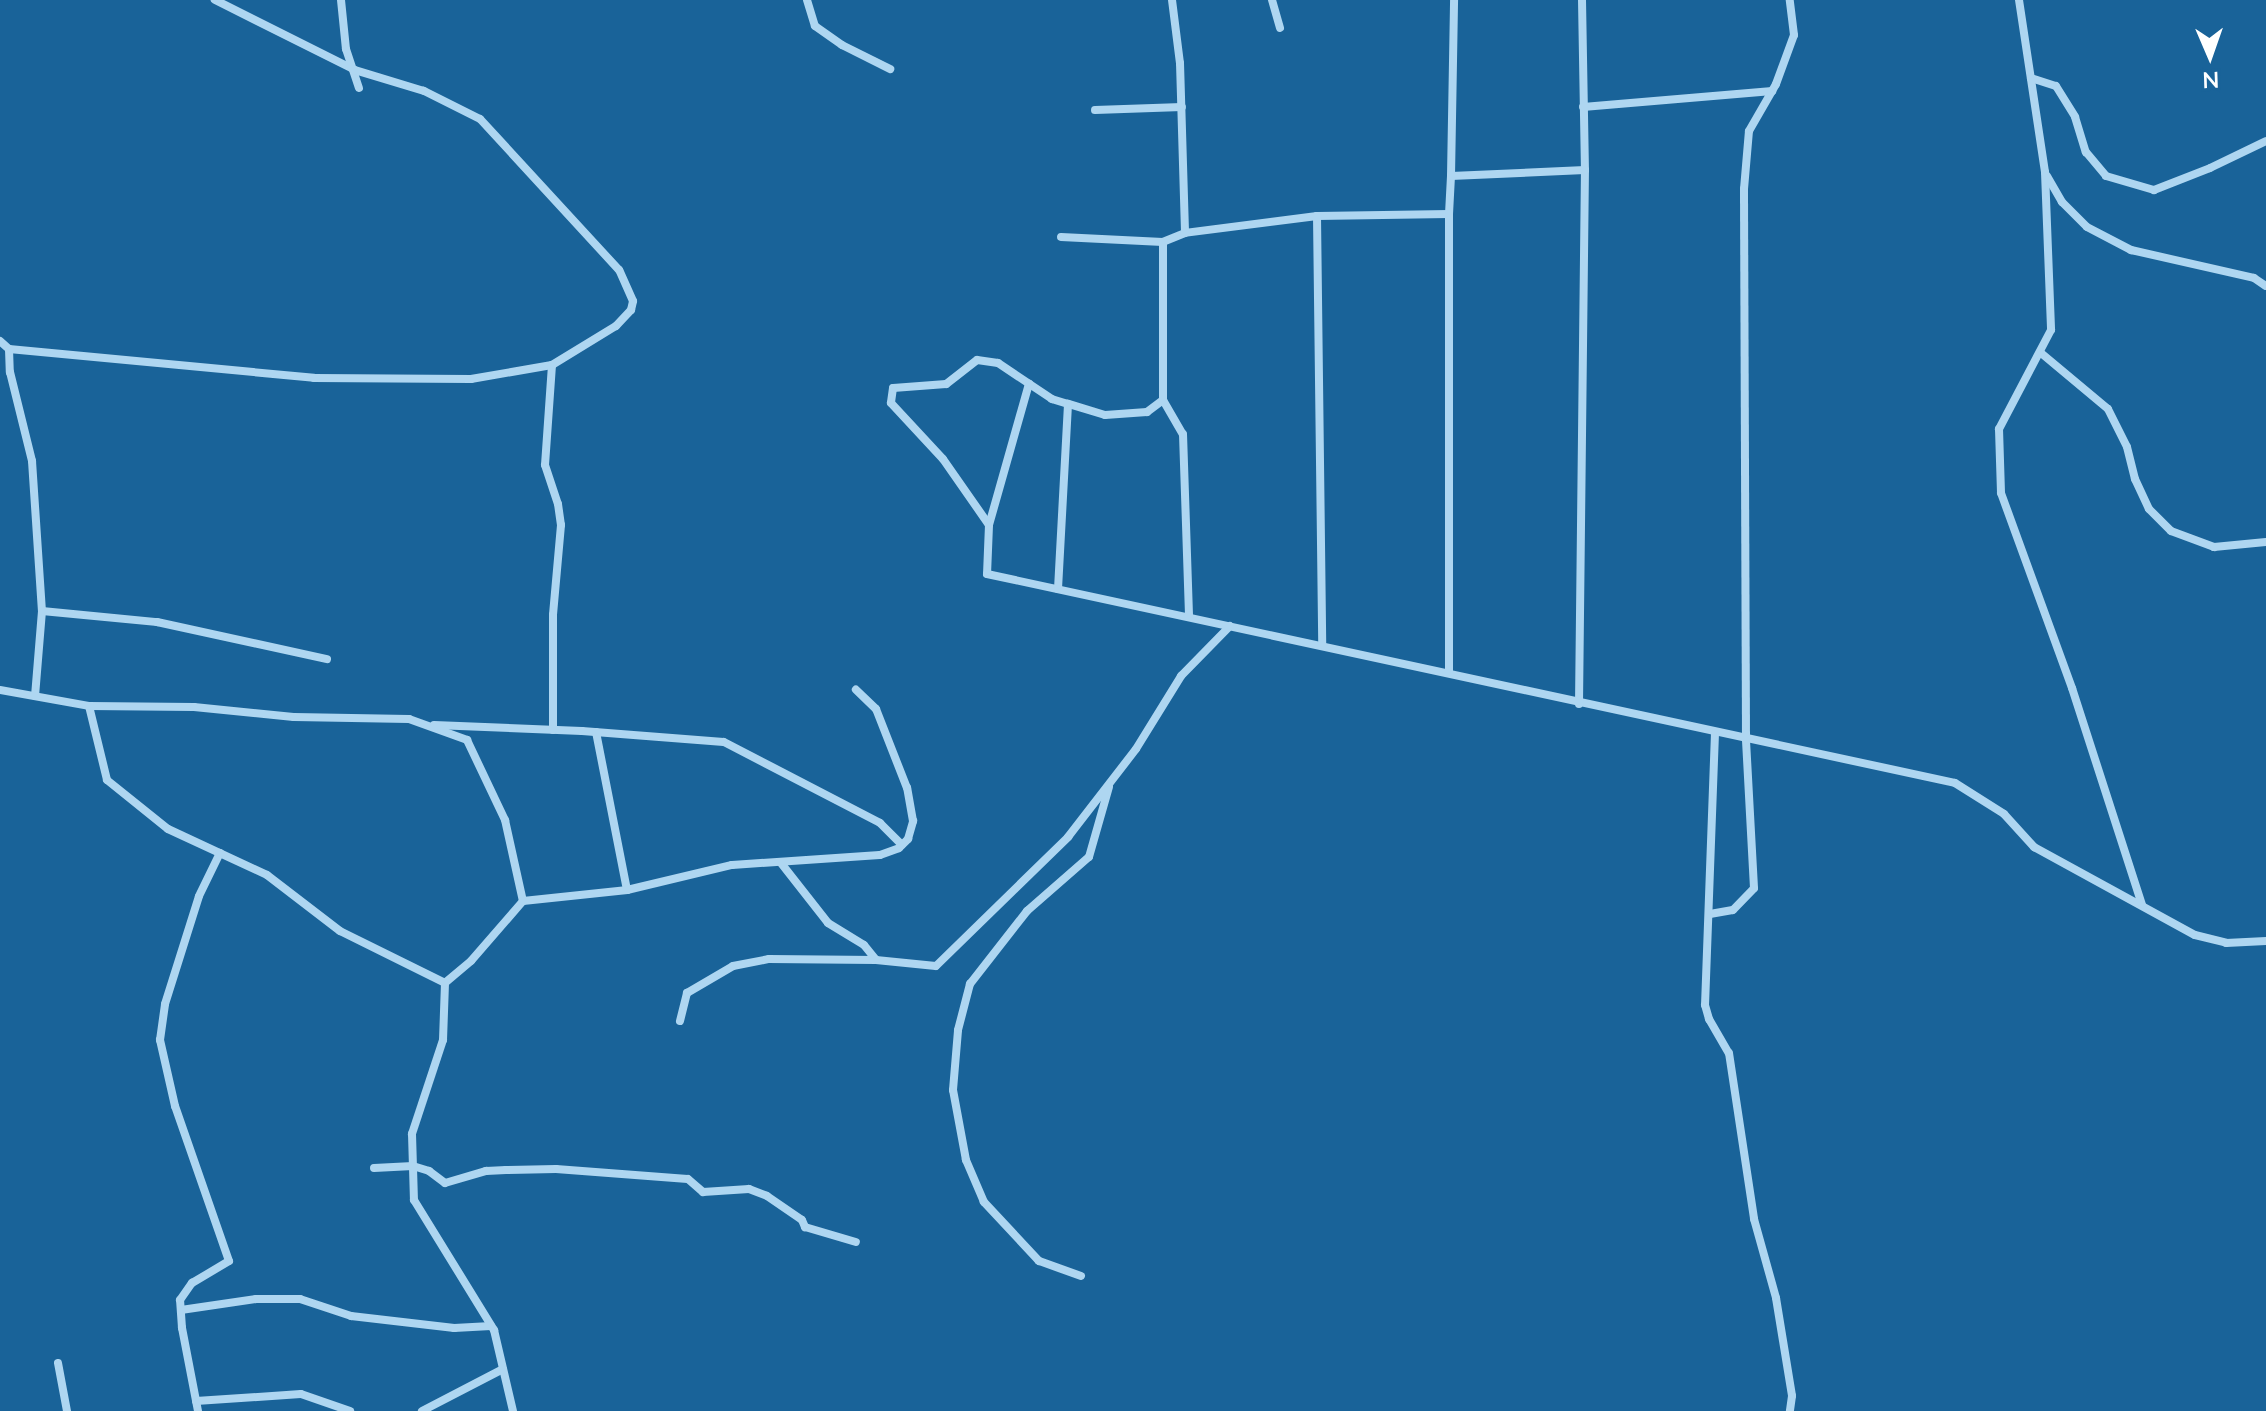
<!DOCTYPE html>
<html>
<head>
<meta charset="utf-8">
<style>
	body { margin:0 }
	#map { position:relative; width:2266px; height:1411px; overflow:hidden; background:#196399; font-family:Lato,sans-serif }
	div>[style] { position:absolute }
	.street>* { height:8px; margin:-4px; padding:0 4px; transform-origin:4px; border-radius:4px; background:#aed6f1 }
	span { translate:-50% -50%; white-space:nowrap; text-align:center; line-height:1.15; -webkit-text-stroke:6px #196399; paint-order:stroke }
	.north { position:absolute; left:2170px; top:16px; width:80px; height:80px; -webkit-text-stroke:6px #196399; paint-order:stroke; rotate:178deg; font-size:22px; font-weight:700; line-height:32px; text-align:center; color:#fff }
	.north::after { content:''; display:block; margin:auto; width:28px; height:36px; background:#fff; clip-path:polygon(50% 0,100% 100%,50% 72%,0 100%) }
</style>
</head>
<body>
<div id="map">
	<div class="street">
		<i style="left:341px;top:0;width:49px;rotate:84.2deg"></i>
		<i style="left:346px;top:49px;width:41px;rotate:71.6deg"></i>
		<i style="left:807px;top:0;width:27px;rotate:73deg"></i>
		<i style="left:815px;top:26px;width:33px;rotate:35deg"></i>
		<i style="left:842px;top:45px;width:54px;rotate:26.6deg"></i>
		<i style="left:1172px;top:0;width:64px;rotate:82.8deg"></i>
		<i style="left:1180px;top:63px;width:170px;rotate:88.3deg"></i>
		<i style="left:1272px;top:0;width:29px;rotate:74deg"></i>
		<i style="left:1582px;top:0;width:170px;rotate:89deg"></i>
		<i style="left:1585px;top:170px;width:134px;rotate:177.4deg"></i>
		<i style="left:1451px;top:176px;width:38px;rotate:93deg"></i>
		<i style="left:1449px;top:214px;width:132px;rotate:179.1deg"></i>
		<i style="left:1317px;top:216px;width:133px;rotate:172.7deg"></i>
		<i style="left:1185px;top:233px;width:24px;rotate:158deg"></i>
		<i style="left:1163px;top:242px;width:158px;rotate:90deg"></i>
		<i style="left:1163px;top:400px;width:20px;rotate:143deg"></i>
		<i style="left:1147px;top:412px;width:42px;rotate:175.9deg"></i>
		<i style="left:1105px;top:415px;width:39px;rotate:-163deg"></i>
		<i style="left:1068px;top:404px;width:17px;rotate:-163deg"></i>
		<i style="left:1052px;top:399px;width:65px;rotate:-146.3deg"></i>
		<i style="left:998px;top:363px;width:21px;rotate:-172deg"></i>
		<i style="left:977px;top:360px;width:39px;rotate:142deg"></i>
		<i style="left:946px;top:384px;width:53px;rotate:175.7deg"></i>
		<i style="left:893px;top:388px;width:15px;rotate:98deg"></i>
		<i style="left:891px;top:403px;width:76px;rotate:47.1deg"></i>
		<i style="left:943px;top:459px;width:80px;rotate:55.1deg"></i>
		<i style="left:989px;top:525px;width:49px;rotate:92.3deg"></i>
		<i style="left:987px;top:574px;width:990px;rotate:12.18deg"></i>
		<i style="left:1955px;top:783px;width:58px;rotate:32.3deg"></i>
		<i style="left:2004px;top:814px;width:45px;rotate:47.7deg"></i>
		<i style="left:2034px;top:847px;width:183px;rotate:28.7deg"></i>
		<i style="left:2195px;top:935px;width:32px;rotate:14deg"></i>
		<i style="left:2226px;top:943px;width:40px;rotate:-2.9deg"></i>
		<i style="left:2019px;top:0;width:174px;rotate:81.4deg"></i>
		<i style="left:2045px;top:172px;width:158px;rotate:87.8deg"></i>
		<i style="left:2051px;top:330px;width:112px;rotate:117.7deg"></i>
		<i style="left:1999px;top:429px;width:64px;rotate:88.2deg"></i>
		<i style="left:2001px;top:493px;width:208px;rotate:70deg"></i>
		<i style="left:2072px;top:688px;width:228px;rotate:72.1deg"></i>
		<i style="left:2031px;top:78px;width:26px;rotate:18deg"></i>
		<i style="left:2056px;top:86px;width:36px;rotate:58deg"></i>
		<i style="left:2075px;top:117px;width:37px;rotate:73deg"></i>
		<i style="left:2086px;top:152px;width:31px;rotate:50deg"></i>
		<i style="left:2106px;top:176px;width:50px;rotate:16.3deg"></i>
		<i style="left:2154px;top:190px;width:60px;rotate:-21.4deg"></i>
		<i style="left:2210px;top:168px;width:62px;rotate:-25.7deg"></i>
		<i style="left:1583px;top:107px;width:190px;rotate:-4.8deg"></i>
		<i style="left:1095px;top:110px;width:87px;rotate:-2deg"></i>
		<i style="left:1451px;top:176px;width:176px;rotate:-89deg"></i>
		<i style="left:2047px;top:176px;width:30px;rotate:60deg"></i>
		<i style="left:2062px;top:202px;width:35px;rotate:45deg"></i>
		<i style="left:2087px;top:227px;width:50px;rotate:27.6deg"></i>
		<i style="left:2131px;top:250px;width:126px;rotate:12.8deg"></i>
		<i style="left:2254px;top:278px;width:14px;rotate:34deg"></i>
		<i style="left:1449px;top:214px;width:458px;rotate:90deg"></i>
		<i style="left:1317px;top:216px;width:429px;rotate:89.3deg"></i>
		<i style="left:1061px;top:237px;width:102px;rotate:2.8deg"></i>
		<i style="left:0;top:341px;width:12px;rotate:42deg"></i>
		<i style="left:9px;top:349px;width:306px;rotate:5.4deg"></i>
		<i style="left:314px;top:378px;width:157px;rotate:0.4deg"></i>
		<i style="left:471px;top:379px;width:82px;rotate:-9.8deg"></i>
		<i style="left:552px;top:365px;width:75px;rotate:-31.4deg"></i>
		<i style="left:616px;top:326px;width:22px;rotate:-47deg"></i>
		<i style="left:631px;top:310px;width:9px;rotate:-77deg"></i>
		<i style="left:633px;top:301px;width:34px;rotate:-114deg"></i>
		<i style="left:619px;top:270px;width:205px;rotate:-132.6deg"></i>
		<i style="left:480px;top:119px;width:63px;rotate:-153.4deg"></i>
		<i style="left:424px;top:91px;width:72px;rotate:-163.1deg"></i>
		<i style="left:355px;top:70px;width:157px;rotate:-153.4deg"></i>
		<i style="left:9px;top:349px;width:23px;rotate:88deg"></i>
		<i style="left:10px;top:372px;width:92px;rotate:76.1deg"></i>
		<i style="left:32px;top:461px;width:150px;rotate:86.2deg"></i>
		<i style="left:42px;top:611px;width:85px;rotate:94.7deg"></i>
		<i style="left:2041px;top:353px;width:87px;rotate:39.9deg"></i>
		<i style="left:2108px;top:409px;width:42px;rotate:63.4deg"></i>
		<i style="left:2127px;top:447px;width:33px;rotate:76deg"></i>
		<i style="left:2135px;top:479px;width:33px;rotate:65deg"></i>
		<i style="left:2149px;top:509px;width:31px;rotate:45deg"></i>
		<i style="left:2171px;top:531px;width:46px;rotate:20.4deg"></i>
		<i style="left:2214px;top:547px;width:52px;rotate:-5.5deg"></i>
		<i style="left:552px;top:365px;width:100px;rotate:94deg"></i>
		<i style="left:545px;top:465px;width:41px;rotate:71.6deg"></i>
		<i style="left:558px;top:504px;width:21px;rotate:82deg"></i>
		<i style="left:561px;top:525px;width:90px;rotate:95.1deg"></i>
		<i style="left:553px;top:615px;width:115px;rotate:90deg"></i>
		<i style="left:1163px;top:400px;width:39px;rotate:60deg"></i>
		<i style="left:1183px;top:434px;width:183px;rotate:88.1deg"></i>
		<i style="left:989px;top:525px;width:147px;rotate:-74.2deg"></i>
		<i style="left:1058px;top:589px;width:185px;rotate:-86.9deg"></i>
		<i style="left:42px;top:611px;width:116px;rotate:5.5deg"></i>
		<i style="left:157px;top:622px;width:174px;rotate:12.3deg"></i>
		<i style="left:0;top:690px;width:90px;rotate:10.2deg"></i>
		<i style="left:89px;top:706px;width:76px;rotate:76.3deg"></i>
		<i style="left:107px;top:780px;width:78px;rotate:38.8deg"></i>
		<i style="left:168px;top:829px;width:109px;rotate:24.9deg"></i>
		<i style="left:267px;top:875px;width:92px;rotate:37.5deg"></i>
		<i style="left:340px;top:931px;width:117px;rotate:26.3deg"></i>
		<i style="left:445px;top:983px;width:57px;rotate:92deg"></i>
		<i style="left:443px;top:1040px;width:99px;rotate:108.3deg"></i>
		<i style="left:412px;top:1134px;width:66px;rotate:88.3deg"></i>
		<i style="left:414px;top:1200px;width:153px;rotate:58.4deg"></i>
		<i style="left:494px;top:1330px;width:83px;rotate:76.8deg"></i>
		<i style="left:1579px;top:704px;width:534px;rotate:-89.36deg"></i>
		<i style="left:89px;top:706px;width:105px;rotate:0.5deg"></i>
		<i style="left:194px;top:707px;width:100px;rotate:5.7deg"></i>
		<i style="left:294px;top:717px;width:115px;rotate:1deg"></i>
		<i style="left:409px;top:719px;width:62px;rotate:19.9deg"></i>
		<i style="left:467px;top:740px;width:89px;rotate:64.6deg"></i>
		<i style="left:505px;top:820px;width:83px;rotate:77.5deg"></i>
		<i style="left:523px;top:901px;width:79px;rotate:130.9deg"></i>
		<i style="left:471px;top:961px;width:34px;rotate:140deg"></i>
		<i style="left:434px;top:725px;width:148px;rotate:2.3deg"></i>
		<i style="left:582px;top:731px;width:142px;rotate:4.4deg"></i>
		<i style="left:724px;top:742px;width:176px;rotate:27.4deg"></i>
		<i style="left:880px;top:823px;width:31px;rotate:45deg"></i>
		<i style="left:596px;top:732px;width:161px;rotate:78.9deg"></i>
		<i style="left:1715px;top:733px;width:272px;rotate:92.1deg"></i>
		<i style="left:1705px;top:1005px;width:15px;rotate:74deg"></i>
		<i style="left:1709px;top:1019px;width:39px;rotate:60deg"></i>
		<i style="left:1729px;top:1053px;width:168px;rotate:81.4deg"></i>
		<i style="left:1754px;top:1219px;width:82px;rotate:74.4deg"></i>
		<i style="left:1776px;top:1298px;width:99px;rotate:80.7deg"></i>
		<i style="left:1792px;top:1396px;width:15px;rotate:98deg"></i>
		<i style="left:781px;top:863px;width:76px;rotate:51.9deg"></i>
		<i style="left:828px;top:923px;width:42px;rotate:31.4deg"></i>
		<i style="left:864px;top:945px;width:19px;rotate:51deg"></i>
		<i style="left:523px;top:901px;width:105px;rotate:-6deg"></i>
		<i style="left:627px;top:890px;width:108px;rotate:-13.4deg"></i>
		<i style="left:732px;top:865px;width:148px;rotate:-3.9deg"></i>
		<i style="left:880px;top:855px;width:20px;rotate:-20deg"></i>
		<i style="left:899px;top:848px;width:13px;rotate:-45deg"></i>
		<i style="left:908px;top:839px;width:19px;rotate:-74deg"></i>
		<i style="left:913px;top:821px;width:34px;rotate:-100deg"></i>
		<i style="left:907px;top:788px;width:85px;rotate:-111.4deg"></i>
		<i style="left:876px;top:709px;width:28px;rotate:-136deg"></i>
		<i style="left:1710px;top:914px;width:23px;rotate:-10deg"></i>
		<i style="left:1733px;top:910px;width:30px;rotate:-46deg"></i>
		<i style="left:1754px;top:888px;width:149px;rotate:-93.1deg"></i>
		<i style="left:1746px;top:739px;width:550px;rotate:-90.21deg"></i>
		<i style="left:1744px;top:189px;width:58px;rotate:-85.1deg"></i>
		<i style="left:1749px;top:131px;width:54px;rotate:-60.1deg"></i>
		<i style="left:1776px;top:84px;width:52px;rotate:-69.8deg"></i>
		<i style="left:1794px;top:35px;width:35px;rotate:-97deg"></i>
		<i style="left:680px;top:1021px;width:29px;rotate:-76deg"></i>
		<i style="left:687px;top:993px;width:53px;rotate:-30.4deg"></i>
		<i style="left:733px;top:966px;width:37px;rotate:-11deg"></i>
		<i style="left:769px;top:959px;width:107px;rotate:0.5deg"></i>
		<i style="left:876px;top:960px;width:60px;rotate:5.7deg"></i>
		<i style="left:936px;top:966px;width:185px;rotate:-44.3deg"></i>
		<i style="left:1068px;top:837px;width:111px;rotate:-52.3deg"></i>
		<i style="left:1136px;top:749px;width:86px;rotate:-58.3deg"></i>
		<i style="left:1181px;top:676px;width:70px;rotate:-45.6deg"></i>
		<i style="left:374px;top:1168px;width:39px;rotate:-3deg"></i>
		<i style="left:413px;top:1166px;width:17px;rotate:17deg"></i>
		<i style="left:429px;top:1171px;width:20px;rotate:37deg"></i>
		<i style="left:445px;top:1183px;width:43px;rotate:-16.3deg"></i>
		<i style="left:486px;top:1171px;width:20px;rotate:-3deg"></i>
		<i style="left:506px;top:1170px;width:50px;rotate:-1.1deg"></i>
		<i style="left:556px;top:1169px;width:132px;rotate:4.3deg"></i>
		<i style="left:688px;top:1179px;width:20px;rotate:41deg"></i>
		<i style="left:703px;top:1192px;width:46px;rotate:-3.7deg"></i>
		<i style="left:749px;top:1189px;width:19px;rotate:21deg"></i>
		<i style="left:767px;top:1196px;width:42px;rotate:34.4deg"></i>
		<i style="left:802px;top:1220px;width:8px;rotate:67deg"></i>
		<i style="left:805px;top:1227px;width:53px;rotate:16.4deg"></i>
		<i style="left:1081px;top:1276px;width:45px;rotate:-160.3deg"></i>
		<i style="left:1039px;top:1261px;width:81px;rotate:-133deg"></i>
		<i style="left:984px;top:1202px;width:46px;rotate:-113.2deg"></i>
		<i style="left:966px;top:1160px;width:71px;rotate:-100.5deg"></i>
		<i style="left:953px;top:1090px;width:60px;rotate:-85.2deg"></i>
		<i style="left:958px;top:1030px;width:48px;rotate:-75.4deg"></i>
		<i style="left:970px;top:984px;width:93px;rotate:-52deg"></i>
		<i style="left:1027px;top:911px;width:82px;rotate:-41.1deg"></i>
		<i style="left:1089px;top:857px;width:73px;rotate:-74.1deg"></i>
		<i style="left:181px;top:1310px;width:76px;rotate:-8.3deg"></i>
		<i style="left:256px;top:1299px;width:44px"></i>
		<i style="left:300px;top:1299px;width:54px;rotate:18.4deg"></i>
		<i style="left:351px;top:1316px;width:104px;rotate:6.6deg"></i>
		<i style="left:454px;top:1328px;width:37px;rotate:-3deg"></i>
		<i style="left:58px;top:1363px;width:49px;rotate:79.4deg"></i>
		<i style="left:196px;top:1401px;width:105px;rotate:-3.8deg"></i>
		<i style="left:301px;top:1394px;width:52px;rotate:19.1deg"></i>
		<i style="left:198px;top:1411px;width:85px;rotate:-100.9deg"></i>
		<i style="left:182px;top:1328px;width:28px;rotate:-94deg"></i>
		<i style="left:180px;top:1300px;width:21px;rotate:-55deg"></i>
		<i style="left:192px;top:1283px;width:43px;rotate:-30.7deg"></i>
		<i style="left:229px;top:1261px;width:164px;rotate:-109.2deg"></i>
		<i style="left:175px;top:1106px;width:68px;rotate:-102.8deg"></i>
		<i style="left:160px;top:1040px;width:36px;rotate:-82deg"></i>
		<i style="left:165px;top:1004px;width:113px;rotate:-72.5deg"></i>
		<i style="left:199px;top:896px;width:48px;rotate:-64deg"></i>
		<i style="left:422px;top:1411px;width:91px;rotate:-27.4deg"></i>
	</div>
	<div class="north">N</div>
</div>
</body>
</html>
